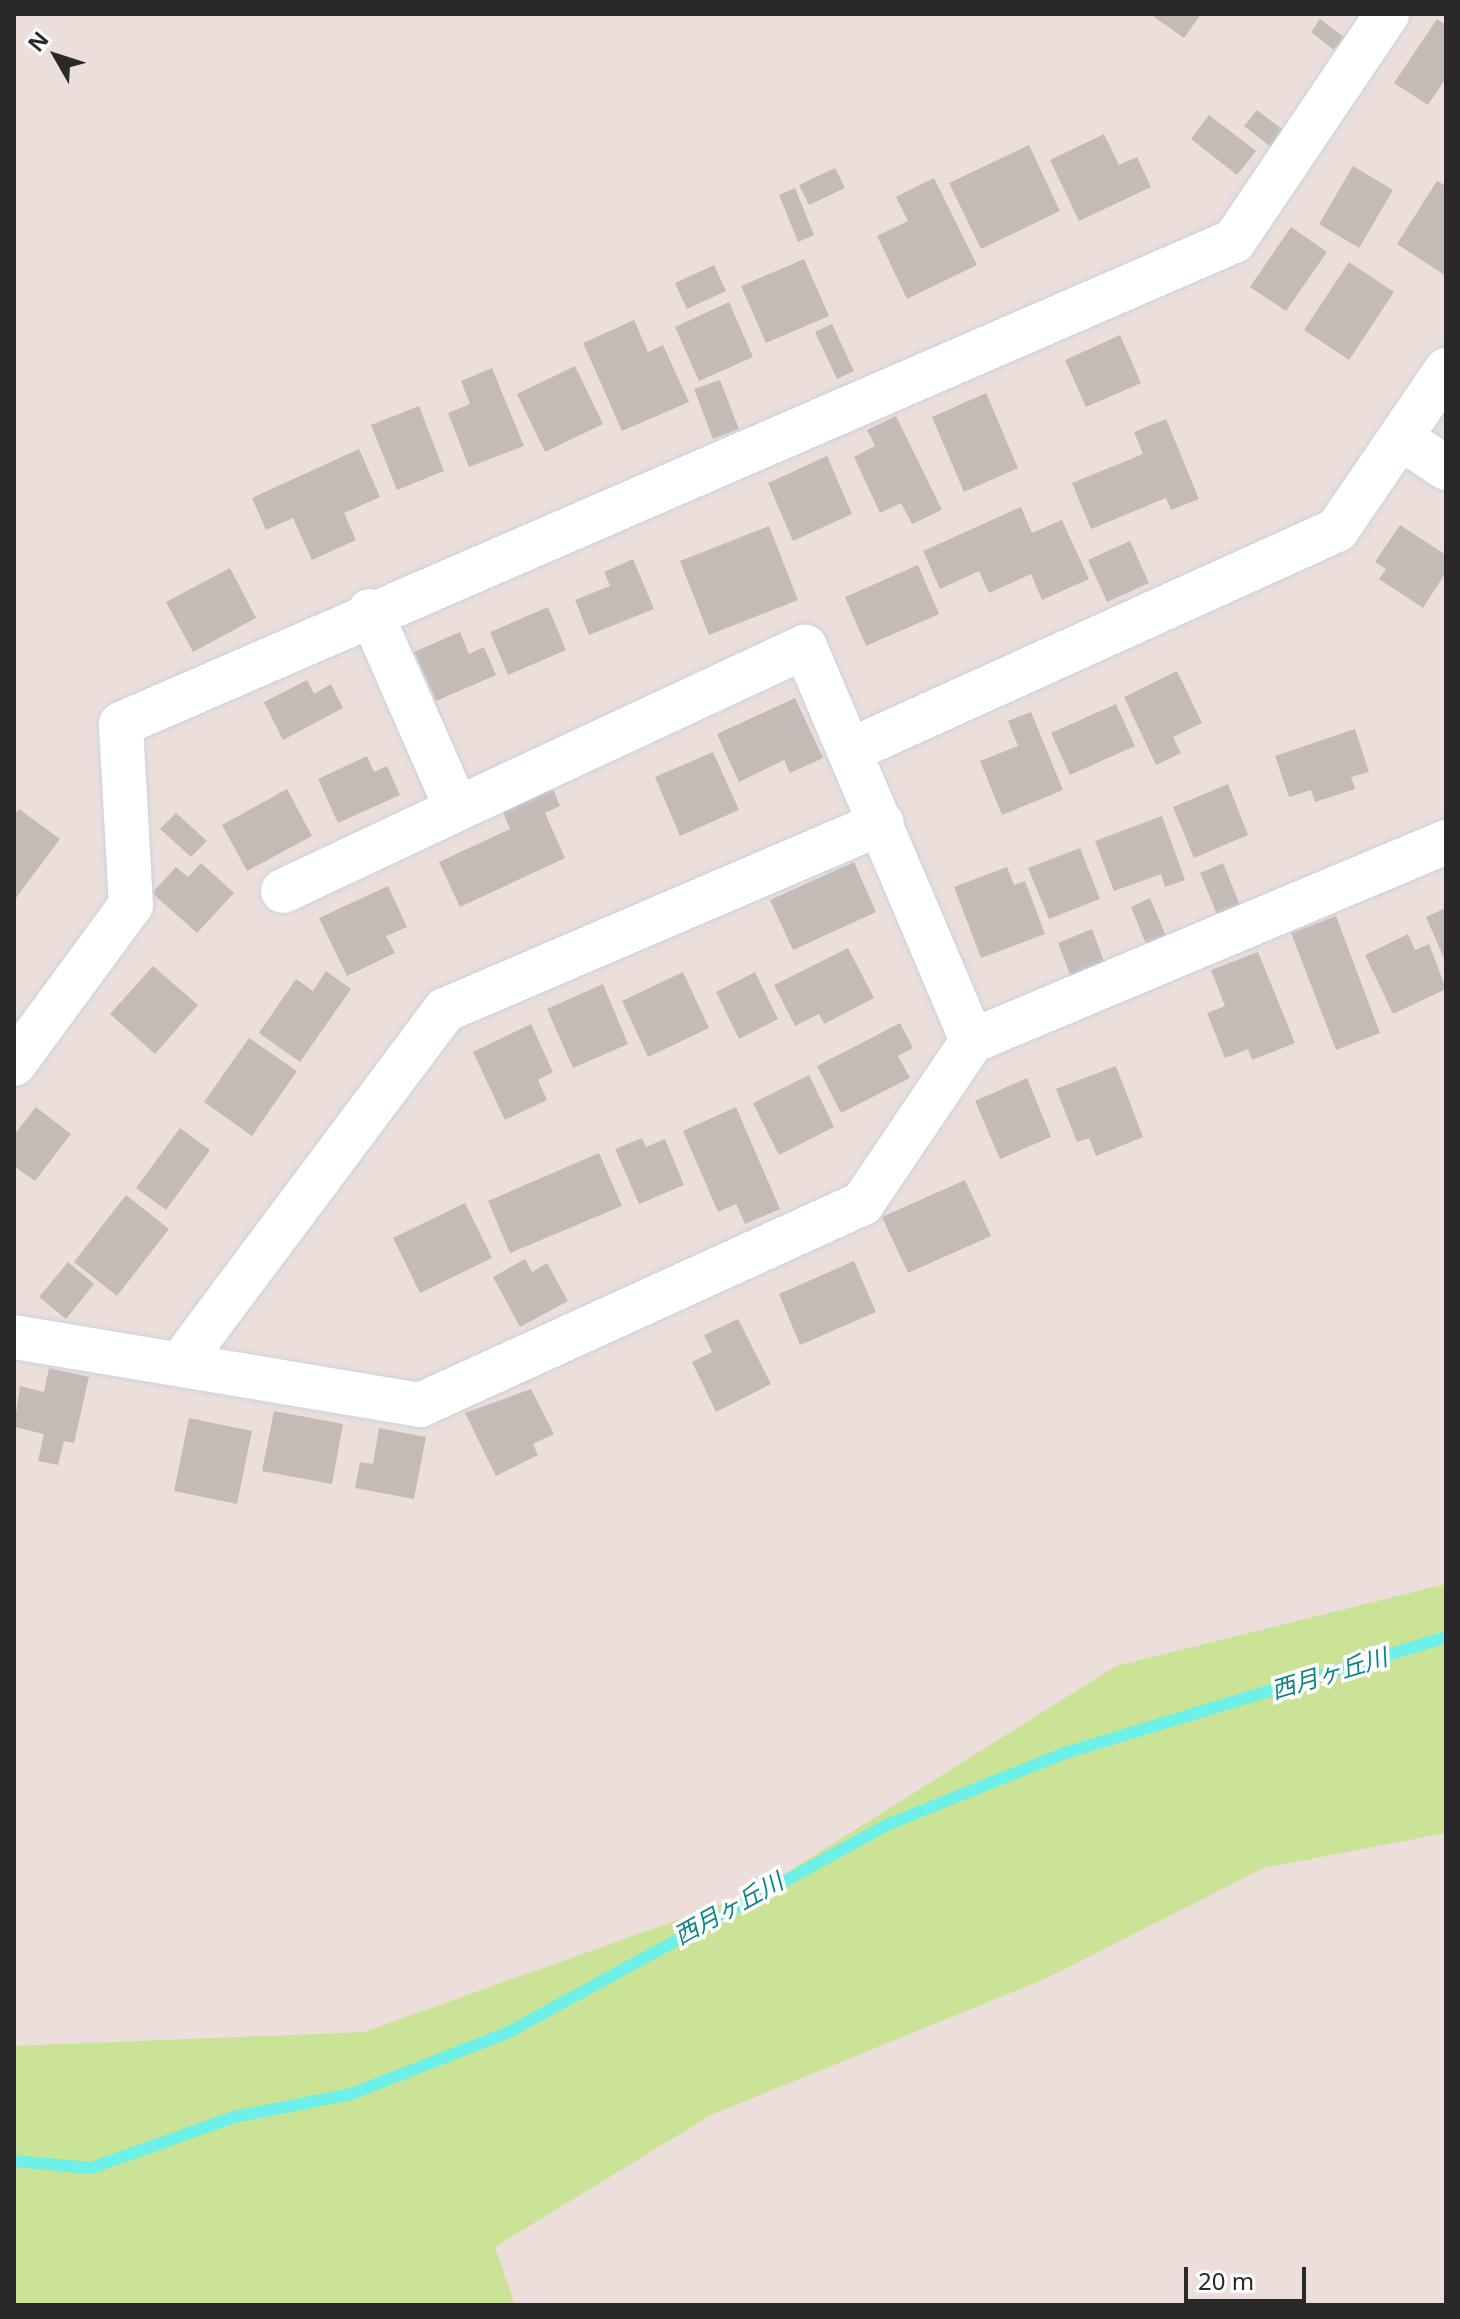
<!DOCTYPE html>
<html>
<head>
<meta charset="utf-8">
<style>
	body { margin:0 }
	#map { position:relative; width:1460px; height:2319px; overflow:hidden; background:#ecdfdb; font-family:"Noto Sans","Noto Sans JP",sans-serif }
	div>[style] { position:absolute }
	.green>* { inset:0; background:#cae396 }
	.stream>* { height:12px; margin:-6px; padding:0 6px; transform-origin:6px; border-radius:6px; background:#6cf0e8 }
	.building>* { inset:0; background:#c4bbb7 }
	.roads { filter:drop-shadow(0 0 2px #c9d3dc) drop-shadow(0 0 2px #c9d3dc) }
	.minor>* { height:44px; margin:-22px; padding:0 22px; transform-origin:22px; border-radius:22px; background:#fff }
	span { translate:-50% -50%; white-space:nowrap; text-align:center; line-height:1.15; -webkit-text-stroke:7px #fff; paint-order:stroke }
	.water-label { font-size:24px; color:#0d8486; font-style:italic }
	.frame { position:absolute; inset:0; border:16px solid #292929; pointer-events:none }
	.north { position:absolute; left:16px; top:16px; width:80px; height:80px; -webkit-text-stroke:6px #fff; paint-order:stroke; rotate:309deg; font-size:22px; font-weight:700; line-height:32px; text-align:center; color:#292929 }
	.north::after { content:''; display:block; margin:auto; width:28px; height:36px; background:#292929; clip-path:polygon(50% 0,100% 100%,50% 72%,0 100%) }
	.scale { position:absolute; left:1184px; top:2267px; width:122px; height:36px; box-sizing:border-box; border:4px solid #292929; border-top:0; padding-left:10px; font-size:24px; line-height:28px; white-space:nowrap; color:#292929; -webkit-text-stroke:6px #fff; paint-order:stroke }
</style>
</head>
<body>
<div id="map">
	<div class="green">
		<i style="clip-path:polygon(1446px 1584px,1446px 1833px,1264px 1868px,1047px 1978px,711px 2115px,495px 2247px,515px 2305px,14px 2305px,14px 2046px,364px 2032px,756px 1892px,1116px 1666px)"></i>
	</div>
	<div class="stream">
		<i style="left:14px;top:2161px;width:77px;rotate:5.2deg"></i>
		<i style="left:91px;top:2168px;width:152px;rotate:-19.6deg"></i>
		<i style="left:234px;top:2117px;width:119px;rotate:-11.1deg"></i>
		<i style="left:351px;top:2094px;width:170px;rotate:-21.4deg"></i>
		<i style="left:509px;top:2032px;width:433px;rotate:-28.7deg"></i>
		<i style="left:889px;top:1824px;width:190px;rotate:-22deg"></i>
		<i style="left:1065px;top:1753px;width:398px;rotate:-16.9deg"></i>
	</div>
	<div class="building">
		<i style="clip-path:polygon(1150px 14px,1201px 14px,1184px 38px)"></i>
		<i style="clip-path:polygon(1320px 19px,1344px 37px,1334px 50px,1311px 32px)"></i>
		<i style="clip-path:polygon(1437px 19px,1446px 25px,1446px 78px,1428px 105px,1394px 83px)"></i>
		<i style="clip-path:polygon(1257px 110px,1283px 130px,1271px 147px,1244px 126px)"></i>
		<i style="clip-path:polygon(1209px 115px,1256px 151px,1237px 175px,1191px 139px)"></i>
		<i style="clip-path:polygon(1104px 134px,1119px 165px,1137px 157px,1151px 187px,1079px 221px,1050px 160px)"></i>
		<i style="clip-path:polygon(1029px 145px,1060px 211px,981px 249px,949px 183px)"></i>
		<i style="clip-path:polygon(1353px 166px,1393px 190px,1359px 248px,1319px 224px)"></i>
		<i style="clip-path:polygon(835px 168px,845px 188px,809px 205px,799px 185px)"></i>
		<i style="clip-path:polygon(934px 178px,977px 265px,907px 299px,877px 236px,908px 221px,896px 197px)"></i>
		<i style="clip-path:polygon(1437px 181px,1446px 186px,1446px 276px,1397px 244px)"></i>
		<i style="clip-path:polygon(795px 188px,814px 235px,798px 242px,779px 195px)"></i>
		<i style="clip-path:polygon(1291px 227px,1327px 252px,1286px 311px,1250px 287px)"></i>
		<i style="clip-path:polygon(804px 259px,829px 316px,766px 343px,741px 286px)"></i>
		<i style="clip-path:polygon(1349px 262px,1394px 292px,1349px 360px,1304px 330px)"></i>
		<i style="clip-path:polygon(714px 265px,726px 291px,687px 309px,675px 283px)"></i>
		<i style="clip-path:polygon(729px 302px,753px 357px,699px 381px,675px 327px)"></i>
		<i style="clip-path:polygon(634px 320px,648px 352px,663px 345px,689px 402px,622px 431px,583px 343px)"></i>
		<i style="clip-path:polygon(832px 324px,854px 371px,837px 379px,815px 332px)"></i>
		<i style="clip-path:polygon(1120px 335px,1141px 383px,1086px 407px,1065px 360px)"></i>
		<i style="clip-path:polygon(575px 366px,603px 424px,545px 452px,517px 394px)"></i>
		<i style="clip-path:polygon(492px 368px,524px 446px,469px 467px,448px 413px,470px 404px,461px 381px)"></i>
		<i style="clip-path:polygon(720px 380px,739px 429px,713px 439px,694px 389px)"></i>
		<i style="clip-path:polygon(986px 393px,1018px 468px,964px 492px,932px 417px)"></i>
		<i style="clip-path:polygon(419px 406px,444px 471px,397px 490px,371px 425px)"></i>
		<i style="clip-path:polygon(896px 416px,942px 510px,912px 524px,901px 503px,880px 513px,854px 457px,875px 446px,867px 430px)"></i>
		<i style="clip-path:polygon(1166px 419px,1199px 499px,1171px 510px,1166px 498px,1091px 529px,1072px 483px,1143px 454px,1134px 432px)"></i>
		<i style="clip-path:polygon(359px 449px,380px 497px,344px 513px,356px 540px,312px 560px,293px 518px,266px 530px,252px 498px)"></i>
		<i style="clip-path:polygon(827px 456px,852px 514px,793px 541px,768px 483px)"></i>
		<i style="clip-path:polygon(1021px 507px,1032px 533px,1062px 520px,1089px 579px,1042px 600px,1031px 574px,989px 593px,979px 571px,940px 589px,923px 551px)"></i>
		<i style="clip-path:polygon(1400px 525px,1446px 555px,1446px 572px,1423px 608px,1379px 579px,1386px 569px,1375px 562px)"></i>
		<i style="clip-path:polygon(769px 526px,798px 600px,709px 635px,680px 561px)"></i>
		<i style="clip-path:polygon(1130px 541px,1149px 583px,1107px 602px,1088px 560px)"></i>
		<i style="clip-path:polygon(633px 559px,654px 609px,589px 635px,575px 600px,610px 586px,604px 572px)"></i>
		<i style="clip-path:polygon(918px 565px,939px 614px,866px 646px,845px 597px)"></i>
		<i style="clip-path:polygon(230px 568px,256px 618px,193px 652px,166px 602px)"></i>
		<i style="clip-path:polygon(548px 607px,566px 650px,508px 675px,490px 632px)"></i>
		<i style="clip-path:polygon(460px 632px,469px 654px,484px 647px,496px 675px,436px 701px,414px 652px)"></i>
		<i style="clip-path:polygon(1177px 671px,1202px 723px,1173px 737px,1181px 753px,1156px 765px,1124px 697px)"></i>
		<i style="clip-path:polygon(307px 680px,314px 694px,331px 684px,343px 708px,283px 740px,264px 702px)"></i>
		<i style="clip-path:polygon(795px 698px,823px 758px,790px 773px,784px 760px,739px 782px,717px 734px)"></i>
		<i style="clip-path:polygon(1116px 704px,1135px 746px,1070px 775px,1051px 733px)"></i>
		<i style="clip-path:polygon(1031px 712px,1063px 790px,1002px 815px,980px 761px,1018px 746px,1008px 721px)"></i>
		<i style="clip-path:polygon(1355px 729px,1369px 772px,1351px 777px,1355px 789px,1315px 802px,1311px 790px,1289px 797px,1275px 756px)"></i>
		<i style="clip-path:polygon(713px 752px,739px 810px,680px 836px,655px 777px)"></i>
		<i style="clip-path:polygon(367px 756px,374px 772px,387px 766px,400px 795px,338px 823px,318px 779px)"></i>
		<i style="clip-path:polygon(1228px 784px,1248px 835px,1194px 858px,1173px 807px)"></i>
		<i style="clip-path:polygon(552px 787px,560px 806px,545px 813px,565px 858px,460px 907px,439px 862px,510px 829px,502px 810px)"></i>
		<i style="clip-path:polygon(287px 789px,312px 836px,247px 871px,222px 825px)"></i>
		<i style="clip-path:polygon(19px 809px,60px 839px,16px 898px,14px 815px)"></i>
		<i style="clip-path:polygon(176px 813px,207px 841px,191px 857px,160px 829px)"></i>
		<i style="clip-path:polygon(1162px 816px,1185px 880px,1165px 887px,1161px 874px,1114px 891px,1095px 841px)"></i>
		<i style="clip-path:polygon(1080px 848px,1100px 899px,1049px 919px,1028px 868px)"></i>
		<i style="clip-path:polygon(854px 862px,876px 912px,793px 950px,770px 900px)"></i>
		<i style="clip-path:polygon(201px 863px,234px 893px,197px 933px,152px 893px,176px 867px,188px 877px)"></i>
		<i style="clip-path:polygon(1223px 863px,1240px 905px,1217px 914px,1200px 873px)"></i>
		<i style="clip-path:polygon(1007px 867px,1014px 885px,1025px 881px,1045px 934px,981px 958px,954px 887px)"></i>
		<i style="clip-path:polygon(388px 886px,407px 927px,386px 936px,395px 953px,347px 976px,319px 918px)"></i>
		<i style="clip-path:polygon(1150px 898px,1166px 936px,1146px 944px,1131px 907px)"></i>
		<i style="clip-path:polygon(1446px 908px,1446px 963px,1426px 917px)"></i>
		<i style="clip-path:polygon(1336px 916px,1380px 1033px,1336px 1050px,1291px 933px)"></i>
		<i style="clip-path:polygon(1092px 929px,1105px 964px,1071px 977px,1058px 943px)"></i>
		<i style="clip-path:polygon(1408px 934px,1415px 950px,1429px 944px,1446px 989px,1393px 1014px,1365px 955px)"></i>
		<i style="clip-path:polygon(848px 948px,874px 998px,824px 1024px,819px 1014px,795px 1026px,774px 985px)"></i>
		<i style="clip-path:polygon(1258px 952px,1295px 1043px,1252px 1060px,1248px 1049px,1225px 1058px,1207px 1013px,1225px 1006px,1211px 970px)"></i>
		<i style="clip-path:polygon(153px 966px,198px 1005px,155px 1054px,110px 1014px)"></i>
		<i style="clip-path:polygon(326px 971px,351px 989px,300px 1062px,259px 1033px,296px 979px,313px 991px)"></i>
		<i style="clip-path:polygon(683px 972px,709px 1028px,648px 1057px,622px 1001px)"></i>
		<i style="clip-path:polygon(755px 972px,778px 1019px,739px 1039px,716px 992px)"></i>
		<i style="clip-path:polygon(603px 984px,628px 1044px,573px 1068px,547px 1009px)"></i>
		<i style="clip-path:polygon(900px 1023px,913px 1048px,898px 1056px,910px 1078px,841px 1113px,817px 1066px)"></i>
		<i style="clip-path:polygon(531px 1024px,553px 1072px,538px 1080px,547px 1100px,505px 1120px,473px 1052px)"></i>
		<i style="clip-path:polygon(249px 1038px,297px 1071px,252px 1136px,204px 1102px)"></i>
		<i style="clip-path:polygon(1116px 1066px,1143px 1137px,1096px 1156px,1089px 1138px,1077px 1142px,1056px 1089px)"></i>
		<i style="clip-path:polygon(809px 1075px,834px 1127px,779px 1155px,753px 1103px)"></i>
		<i style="clip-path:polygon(1027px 1078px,1051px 1137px,1000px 1159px,975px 1101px)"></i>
		<i style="clip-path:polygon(36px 1107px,71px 1134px,35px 1181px,14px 1166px,14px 1135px)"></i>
		<i style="clip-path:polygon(736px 1107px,780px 1209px,745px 1224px,736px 1204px,718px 1212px,683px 1131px)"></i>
		<i style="clip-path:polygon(180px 1128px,210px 1150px,166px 1210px,136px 1188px)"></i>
		<i style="clip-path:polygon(642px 1138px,646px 1147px,665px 1139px,684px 1185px,639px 1204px,615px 1149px)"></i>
		<i style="clip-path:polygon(599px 1153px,622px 1206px,510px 1253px,488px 1201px)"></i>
		<i style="clip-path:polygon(965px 1180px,991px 1236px,908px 1273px,882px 1217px)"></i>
		<i style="clip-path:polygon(126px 1195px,169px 1229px,117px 1296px,74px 1262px)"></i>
		<i style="clip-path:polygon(465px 1203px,492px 1258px,420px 1293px,393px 1238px)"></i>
		<i style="clip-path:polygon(525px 1259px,532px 1272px,547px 1263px,568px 1301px,520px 1327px,493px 1277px)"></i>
		<i style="clip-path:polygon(854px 1261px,876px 1312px,800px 1345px,779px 1294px)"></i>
		<i style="clip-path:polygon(68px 1262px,94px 1284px,66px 1319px,39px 1297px)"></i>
		<i style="clip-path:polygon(738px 1319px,771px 1384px,716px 1412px,692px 1362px,712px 1352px,704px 1335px)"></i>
		<i style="clip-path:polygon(49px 1368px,89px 1377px,74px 1443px,64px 1441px,58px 1465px,38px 1461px,44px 1434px,14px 1427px,20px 1386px,44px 1392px)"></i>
		<i style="clip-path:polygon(531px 1389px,554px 1434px,533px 1444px,538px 1455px,496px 1476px,465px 1413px)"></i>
		<i style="clip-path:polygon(274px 1411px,343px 1424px,332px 1484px,262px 1471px)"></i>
		<i style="clip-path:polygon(189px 1418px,252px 1431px,237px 1504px,174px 1491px)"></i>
		<i style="clip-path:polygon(379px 1428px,426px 1437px,414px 1499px,355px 1488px,360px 1462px,373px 1464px)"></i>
	</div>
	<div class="roads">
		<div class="minor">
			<i style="left:1401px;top:438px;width:54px;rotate:33.7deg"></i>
			<i style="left:370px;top:611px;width:216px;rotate:66.3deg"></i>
			<i style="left:457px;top:809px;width:384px;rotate:-25deg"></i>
			<i style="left:805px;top:647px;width:428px;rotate:67deg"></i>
			<i style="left:851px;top:750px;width:533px;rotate:-24.36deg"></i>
			<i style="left:1337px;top:530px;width:194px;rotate:-55.7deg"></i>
			<i style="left:283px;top:891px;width:192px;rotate:-25.2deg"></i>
			<i style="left:14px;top:1064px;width:197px;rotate:-53.7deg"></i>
			<i style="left:131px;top:905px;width:181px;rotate:-93.2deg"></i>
			<i style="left:121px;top:724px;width:1213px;rotate:-23.46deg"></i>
			<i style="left:1234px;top:241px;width:274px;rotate:-56deg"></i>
			<i style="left:14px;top:1337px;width:412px;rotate:9.5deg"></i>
			<i style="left:420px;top:1405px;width:486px;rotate:-24.5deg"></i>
			<i style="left:862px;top:1204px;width:197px;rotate:-56deg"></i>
			<i style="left:972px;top:1041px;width:514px;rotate:-22.77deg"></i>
			<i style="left:180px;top:1364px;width:442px;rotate:-53.2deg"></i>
			<i style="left:445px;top:1010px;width:475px;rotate:-23.2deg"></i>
		</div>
	</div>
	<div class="water-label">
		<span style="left:1329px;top:1673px;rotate:-17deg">西月ヶ丘川</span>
		<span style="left:728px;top:1908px;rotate:-29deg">西月ヶ丘川</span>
	</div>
	<div class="frame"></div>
	<div class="north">N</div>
	<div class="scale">20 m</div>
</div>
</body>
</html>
